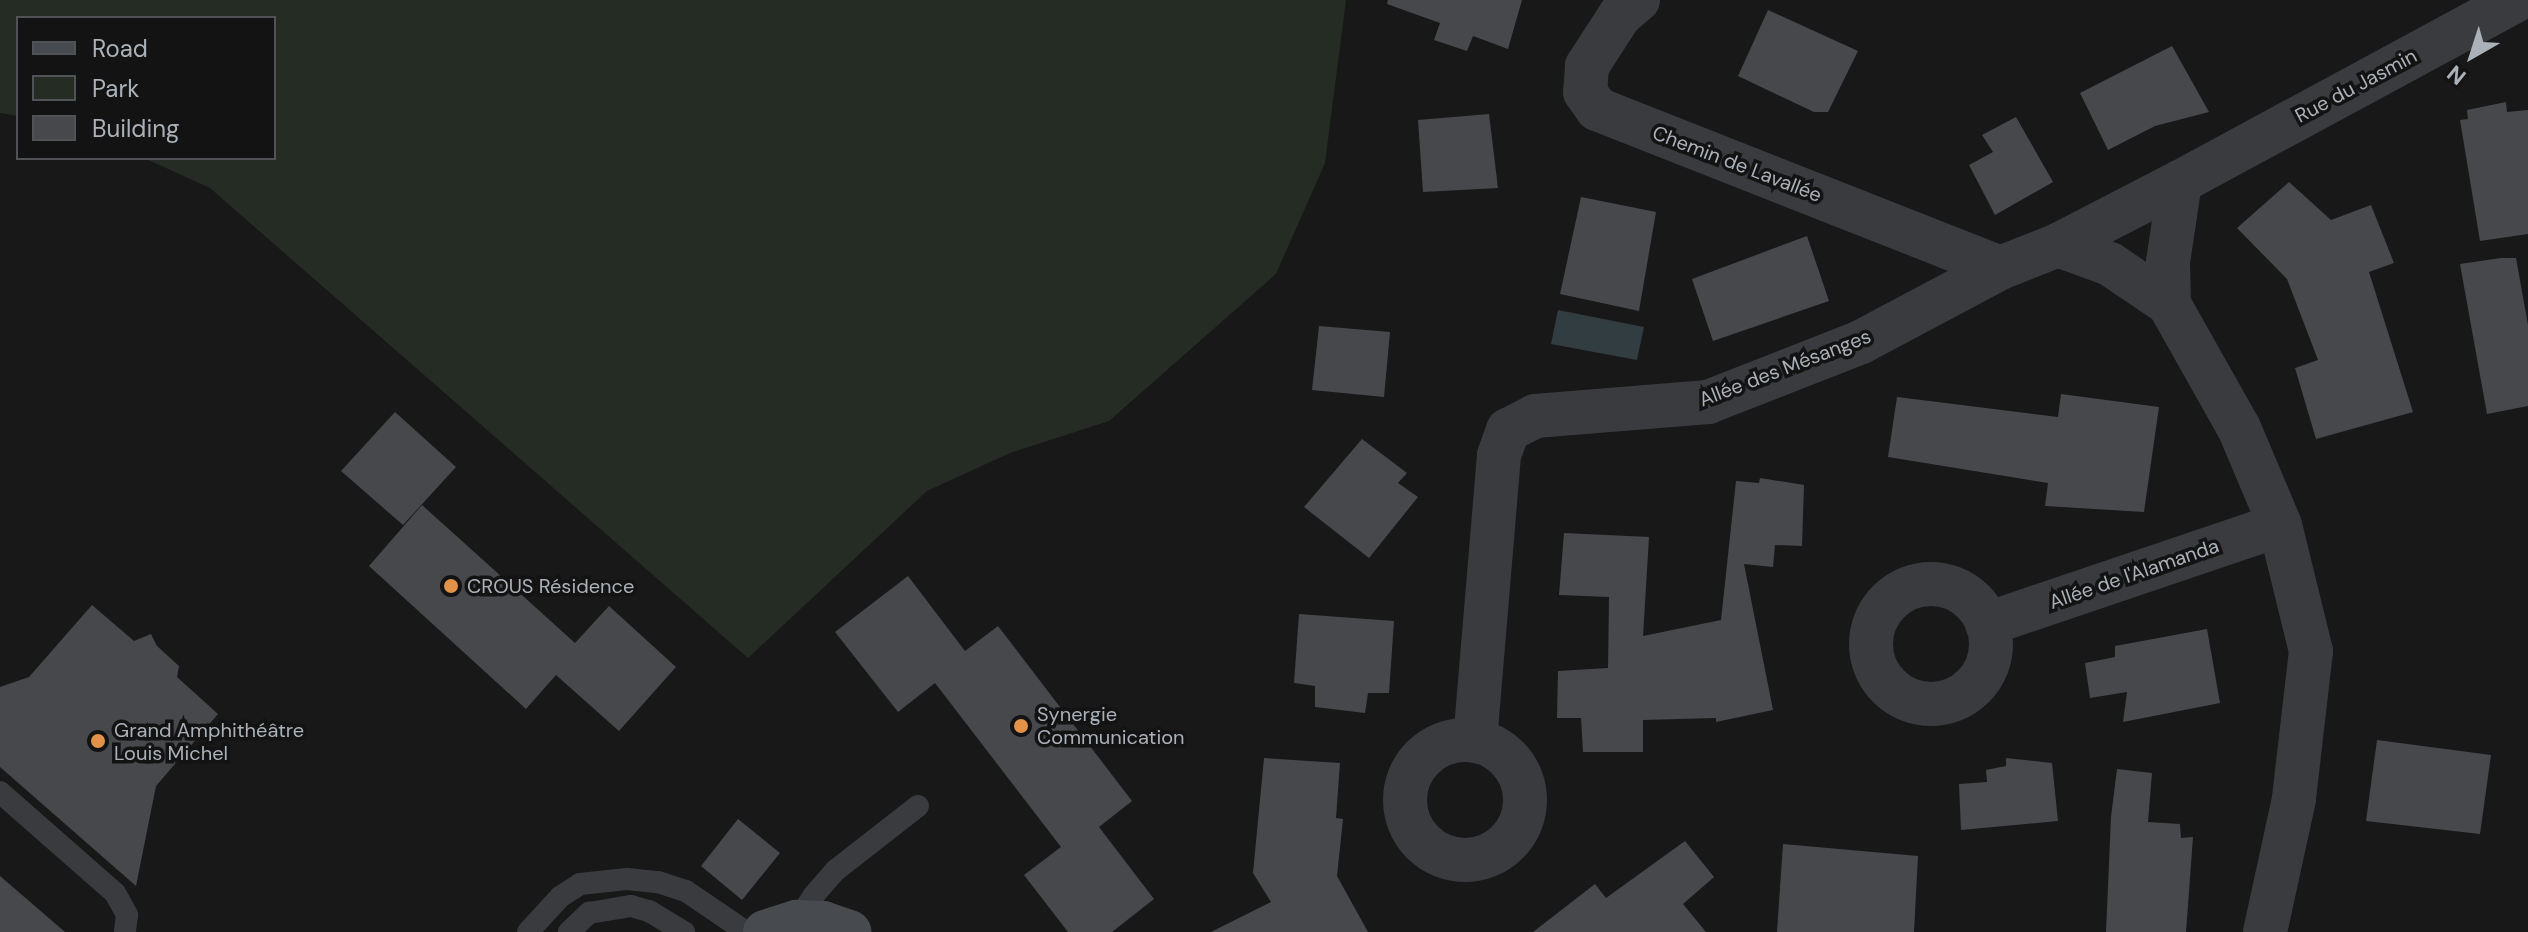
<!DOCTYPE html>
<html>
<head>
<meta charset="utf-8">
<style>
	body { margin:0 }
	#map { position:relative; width:2528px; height:932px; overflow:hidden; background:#181819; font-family:"DM Sans",sans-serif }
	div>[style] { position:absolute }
	.green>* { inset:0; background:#242c24 }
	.water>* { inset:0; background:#323d41 }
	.building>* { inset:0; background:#47484c }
	.lane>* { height:22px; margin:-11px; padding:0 11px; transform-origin:11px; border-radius:11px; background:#393b3e }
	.street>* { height:44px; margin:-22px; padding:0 22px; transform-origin:22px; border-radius:22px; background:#393b3e }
	.street>.ring { margin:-22px; padding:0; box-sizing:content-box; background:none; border:44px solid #393b3e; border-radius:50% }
	.secondary>* { height:44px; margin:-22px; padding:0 22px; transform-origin:22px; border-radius:22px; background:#474a4e }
	.dots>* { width:22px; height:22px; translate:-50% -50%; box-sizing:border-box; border:4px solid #131314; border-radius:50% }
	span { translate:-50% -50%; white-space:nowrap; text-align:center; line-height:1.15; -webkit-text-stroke:7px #131314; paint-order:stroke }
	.street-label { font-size:20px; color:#abb1b8 }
	.poi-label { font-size:20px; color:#abb1b8 }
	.left { translate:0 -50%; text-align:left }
	.legend { position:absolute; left:16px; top:16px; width:260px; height:144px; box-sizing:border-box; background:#131314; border:2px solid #505256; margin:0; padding:10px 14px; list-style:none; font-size:24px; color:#abb1b8 }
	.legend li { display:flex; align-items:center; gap:16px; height:40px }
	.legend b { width:40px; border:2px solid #505256 }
	.north { position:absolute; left:2432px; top:16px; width:80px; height:80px; -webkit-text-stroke:6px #131314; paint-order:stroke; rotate:219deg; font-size:22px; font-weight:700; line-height:32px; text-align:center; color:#abb1b8 }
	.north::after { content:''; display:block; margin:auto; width:28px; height:36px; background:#abb1b8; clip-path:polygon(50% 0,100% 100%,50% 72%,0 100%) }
</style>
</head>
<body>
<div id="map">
	<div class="green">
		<i style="clip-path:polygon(0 0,1346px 0,1325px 163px,1276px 274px,1109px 421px,1010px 453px,927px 491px,748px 658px,210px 188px,144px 158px,274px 158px,274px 18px,18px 18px,18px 116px,0 113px)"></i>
	</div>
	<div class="water">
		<i style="clip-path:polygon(1558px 310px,1644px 327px,1637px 360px,1551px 344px)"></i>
	</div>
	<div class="building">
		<i style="clip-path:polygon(1388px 0,1522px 0,1508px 49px,1473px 36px,1467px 51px,1434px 40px,1440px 23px,1387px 4px)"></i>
		<i style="clip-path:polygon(1768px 10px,1858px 51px,1828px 112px,1814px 112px,1738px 76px)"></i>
		<i style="clip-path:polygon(2172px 46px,2209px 112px,2155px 126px,2108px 150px,2080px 93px)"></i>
		<i style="clip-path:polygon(2506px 102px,2507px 112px,2528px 110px,2528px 234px,2480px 241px,2460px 120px,2468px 119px,2467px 110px)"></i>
		<i style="clip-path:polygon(1489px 114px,1498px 188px,1423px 192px,1418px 120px)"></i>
		<i style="clip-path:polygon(2016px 117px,2053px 182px,1995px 215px,1969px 165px,1993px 152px,1982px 135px)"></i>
		<i style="clip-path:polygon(2289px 182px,2331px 220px,2371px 205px,2394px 263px,2369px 272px,2413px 412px,2316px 439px,2295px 368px,2318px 360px,2287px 279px,2237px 228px)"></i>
		<i style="clip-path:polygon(1581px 197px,1656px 212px,1639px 311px,1560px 294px)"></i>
		<i style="clip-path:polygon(1807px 236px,1829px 301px,1713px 341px,1692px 279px)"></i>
		<i style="clip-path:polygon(2501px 258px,2516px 258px,2528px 325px,2528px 406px,2487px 414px,2460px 264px)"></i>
		<i style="clip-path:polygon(1319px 326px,1390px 332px,1384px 397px,1312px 390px)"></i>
		<i style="clip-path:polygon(2061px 394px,2159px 407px,2144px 512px,2045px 506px,2048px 483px,1888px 457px,1897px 397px,2058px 417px)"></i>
		<i style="clip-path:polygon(395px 412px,456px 467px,403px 525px,341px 471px)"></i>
		<i style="clip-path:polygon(1362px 439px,1407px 473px,1398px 483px,1418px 497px,1369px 558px,1304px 507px)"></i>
		<i style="clip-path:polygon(1760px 478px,1804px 485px,1802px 546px,1775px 545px,1773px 567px,1744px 564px,1773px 710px,1716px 722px,1716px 718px,1643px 720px,1643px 752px,1583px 752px,1581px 718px,1557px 718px,1558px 671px,1608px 668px,1609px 597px,1559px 595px,1564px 533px,1649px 537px,1643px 636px,1721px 620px,1736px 481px,1759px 483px)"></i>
		<i style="clip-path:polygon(422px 505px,575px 643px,609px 606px,676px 667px,619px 731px,556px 675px,526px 709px,369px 566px)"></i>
		<i style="clip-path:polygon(908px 576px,965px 651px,998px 626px,1132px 801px,1099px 827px,1154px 899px,1112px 932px,1068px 932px,1024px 875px,1061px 847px,935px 683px,898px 712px,835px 632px)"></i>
		<i style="clip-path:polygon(92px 605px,134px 641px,151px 634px,157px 646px,179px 666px,177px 677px,218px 714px,156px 786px,136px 886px,0 767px,0 687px,29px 677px)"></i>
		<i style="clip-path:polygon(1299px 614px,1394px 621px,1389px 693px,1368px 693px,1365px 713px,1315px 707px,1315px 686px,1294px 683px)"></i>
		<i style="clip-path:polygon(2207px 629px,2220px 703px,2123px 722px,2127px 692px,2090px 698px,2085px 663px,2115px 657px,2115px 646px)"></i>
		<i style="clip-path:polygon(2377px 740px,2491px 755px,2480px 834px,2366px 821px)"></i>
		<i style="clip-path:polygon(1264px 758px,1340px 763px,1336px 818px,1343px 819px,1337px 876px,1368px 932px,1211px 932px,1271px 902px,1253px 873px)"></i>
		<i style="clip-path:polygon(2006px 758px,2052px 763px,2058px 821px,1961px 830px,1959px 784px,1987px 782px,1986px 770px,2006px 766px)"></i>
		<i style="clip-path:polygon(2117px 769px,2152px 773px,2148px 822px,2180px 824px,2181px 838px,2193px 837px,2186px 932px,2106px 932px,2111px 817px)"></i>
		<i style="clip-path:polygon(738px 819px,780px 853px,742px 900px,701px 866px)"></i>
		<i style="clip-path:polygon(1685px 841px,1714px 877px,1683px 904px,1706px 932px,1533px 932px,1595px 884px,1606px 898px)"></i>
		<i style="clip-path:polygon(1783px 844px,1918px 856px,1914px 932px,1777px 932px)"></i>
		<i style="clip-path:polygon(0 876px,65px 932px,0 932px)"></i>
	</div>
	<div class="lane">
		<i style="left:0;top:792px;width:153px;rotate:41.3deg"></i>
		<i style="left:115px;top:893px;width:25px;rotate:61deg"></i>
		<i style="left:127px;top:915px;width:17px;rotate:97deg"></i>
		<i style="left:796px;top:922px;width:32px;rotate:-56deg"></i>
		<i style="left:814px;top:895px;width:33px;rotate:-49deg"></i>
		<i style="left:836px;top:870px;width:104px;rotate:-38deg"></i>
		<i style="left:528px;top:932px;width:47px;rotate:-47.6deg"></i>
		<i style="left:560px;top:897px;width:24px;rotate:-33deg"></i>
		<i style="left:580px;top:884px;width:47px;rotate:-6.1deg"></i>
		<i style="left:627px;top:879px;width:31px;rotate:6deg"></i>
		<i style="left:658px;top:882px;width:29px;rotate:18deg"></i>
		<i style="left:686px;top:891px;width:73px;rotate:34.3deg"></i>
		<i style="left:569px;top:932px;width:28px;rotate:-44deg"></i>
		<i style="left:589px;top:913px;width:43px;rotate:-9.5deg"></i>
		<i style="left:631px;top:906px;width:19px;rotate:16deg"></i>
		<i style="left:649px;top:911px;width:41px;rotate:31deg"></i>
	</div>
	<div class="street">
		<i style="left:1638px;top:0;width:23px;rotate:140deg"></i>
		<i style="left:1620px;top:15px;width:61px;rotate:122.9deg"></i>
		<i style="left:1587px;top:66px;width:26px;rotate:94deg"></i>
		<i style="left:1585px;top:92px;width:21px;rotate:55deg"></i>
		<i style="left:1597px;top:109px;width:433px;rotate:21.5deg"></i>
		<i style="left:2058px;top:245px;width:55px;rotate:20.1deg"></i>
		<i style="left:2110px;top:264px;width:71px;rotate:34.1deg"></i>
		<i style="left:2169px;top:304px;width:142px;rotate:60.6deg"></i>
		<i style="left:2239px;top:428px;width:105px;rotate:67.1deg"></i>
		<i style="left:2280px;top:525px;width:130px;rotate:76.2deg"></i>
		<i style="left:2311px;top:651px;width:149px;rotate:96.6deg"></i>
		<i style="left:2294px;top:799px;width:136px;rotate:102.3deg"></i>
		<i style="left:2169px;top:304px;width:42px;rotate:-91.4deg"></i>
		<i style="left:2168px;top:262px;width:81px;rotate:-81.5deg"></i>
		<i class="ring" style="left:1871px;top:584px;width:76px;height:76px"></i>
		<i style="left:1987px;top:624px;width:309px;rotate:-18.7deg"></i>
		<i class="ring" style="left:1405px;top:740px;width:76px;height:76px"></i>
		<i style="left:1475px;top:741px;width:287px;rotate:-85.2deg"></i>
		<i style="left:1499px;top:455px;width:27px;rotate:-70deg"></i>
		<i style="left:1508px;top:430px;width:30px;rotate:-27deg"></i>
		<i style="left:1535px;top:416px;width:174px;rotate:-4.6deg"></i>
		<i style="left:1708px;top:402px;width:164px;rotate:-21.4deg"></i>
		<i style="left:1861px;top:342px;width:157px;rotate:-28deg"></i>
		<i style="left:2000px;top:268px;width:62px;rotate:-21.6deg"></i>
		<i style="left:2058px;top:245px;width:137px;rotate:-27.3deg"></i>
		<i style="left:2180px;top:182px;width:382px;rotate:-28.4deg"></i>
	</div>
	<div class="secondary">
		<i style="left:765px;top:932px;width:33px;rotate:-18deg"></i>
		<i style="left:796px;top:922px;width:27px;rotate:2deg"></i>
		<i style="left:823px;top:923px;width:28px;rotate:19deg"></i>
	</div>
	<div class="dots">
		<i style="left:451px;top:586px;background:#e19248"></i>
		<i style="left:1021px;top:726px;background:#e19248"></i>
		<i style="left:98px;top:741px;background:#e19248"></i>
	</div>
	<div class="street-label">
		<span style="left:2356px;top:86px;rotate:-28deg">Rue du Jasmin</span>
		<span style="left:1737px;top:164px;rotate:21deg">Chemin de Lavallée</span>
		<span style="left:1785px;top:368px;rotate:-21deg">Allée des Mésanges</span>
		<span style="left:2134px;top:574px;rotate:-19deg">Allée de l'Alamanda</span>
	</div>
	<div class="poi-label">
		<span class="left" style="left:467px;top:586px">CROUS Résidence</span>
		<span class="left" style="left:1037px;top:726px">Synergie<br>Communication</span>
		<span class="left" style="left:114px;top:742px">Grand Amphithéâtre<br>Louis Michel</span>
	</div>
	<ul class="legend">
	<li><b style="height:10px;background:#474a4e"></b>Road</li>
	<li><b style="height:22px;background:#242c24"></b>Park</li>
	<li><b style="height:22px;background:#47484c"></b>Building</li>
	</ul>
	<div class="north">N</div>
</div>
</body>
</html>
